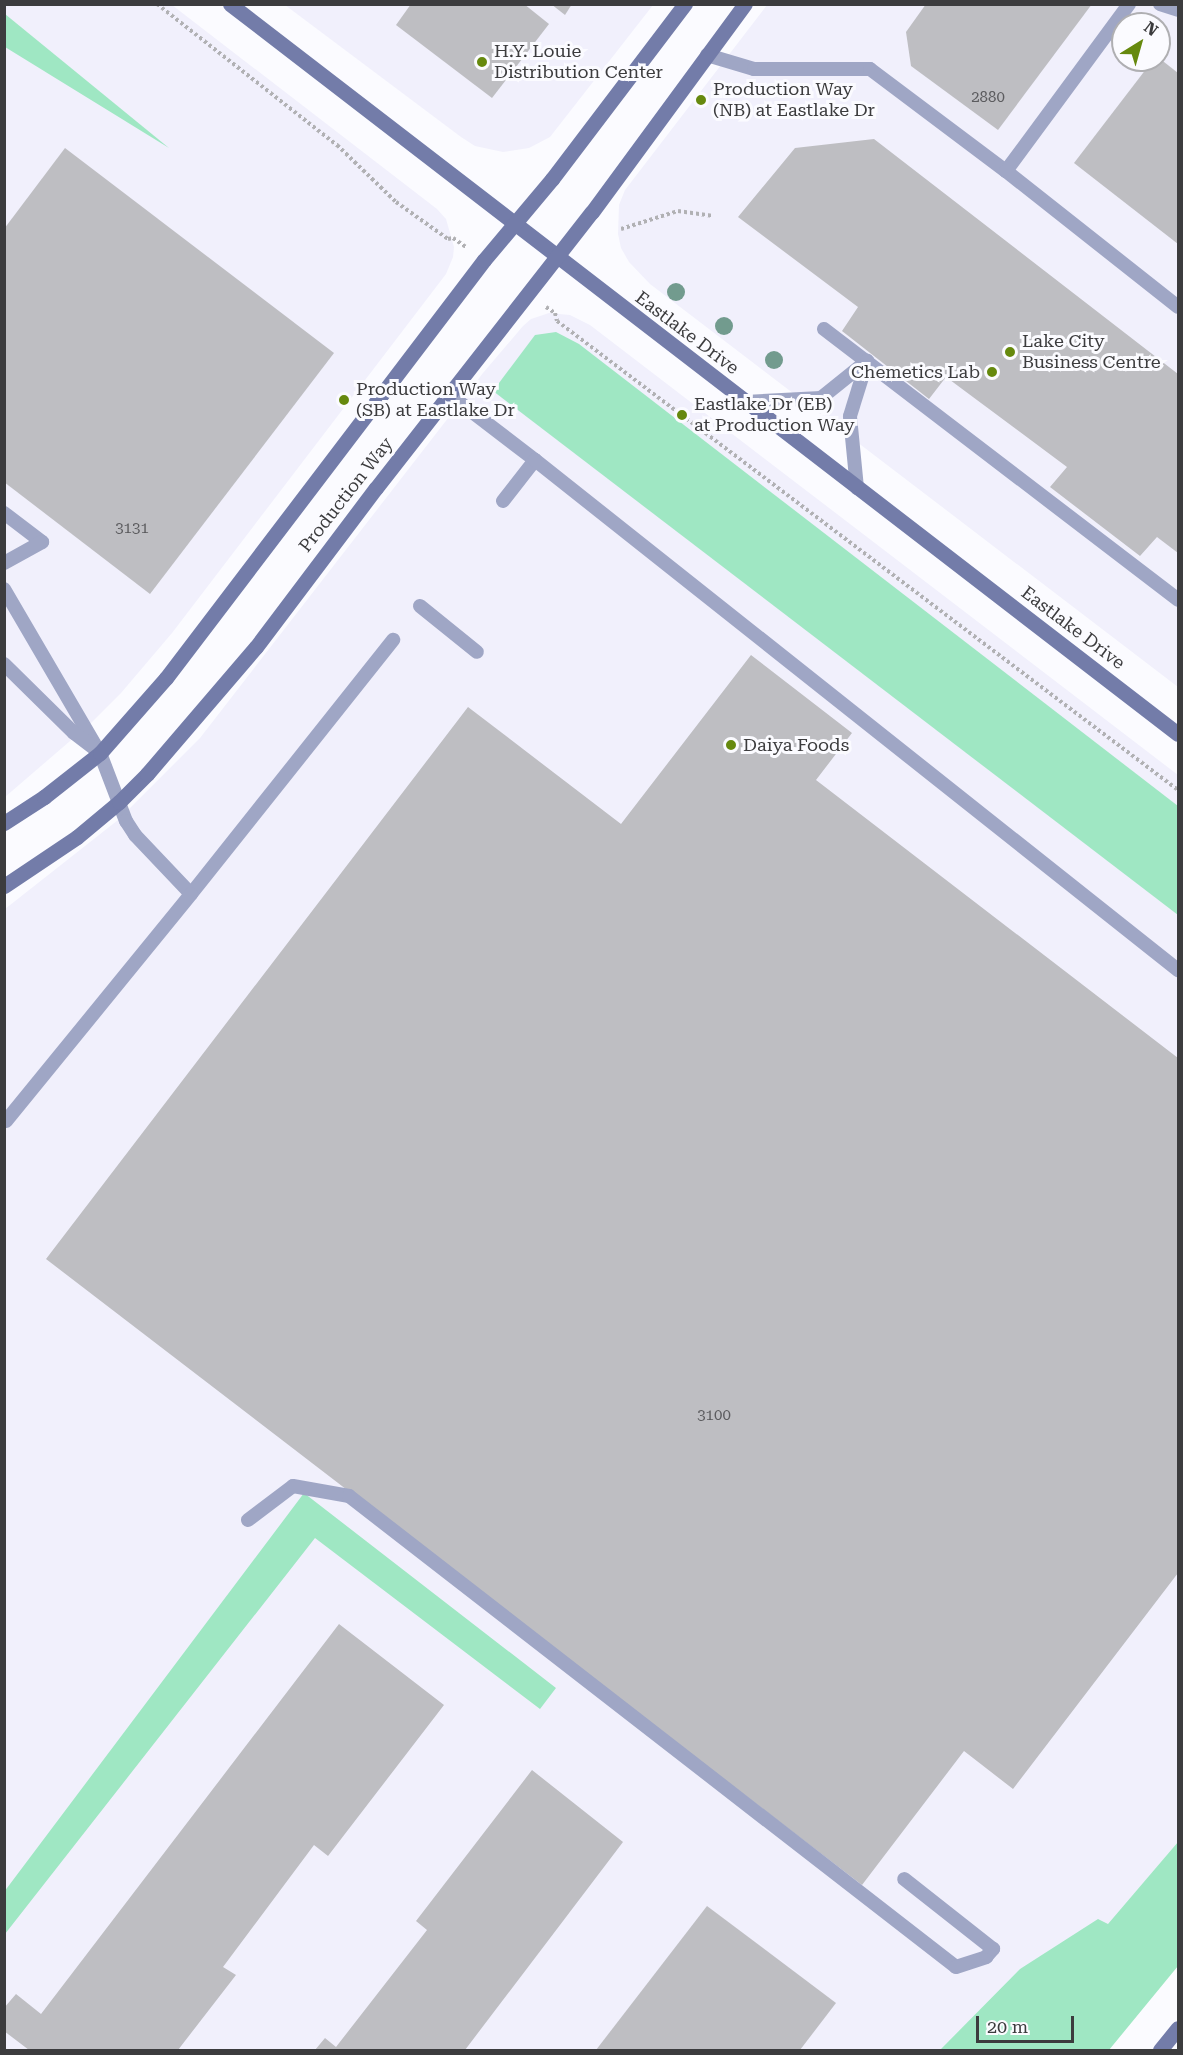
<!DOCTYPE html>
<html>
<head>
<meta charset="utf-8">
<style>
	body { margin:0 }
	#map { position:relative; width:1183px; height:2055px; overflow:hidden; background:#fbfbff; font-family:"Roboto Serif",serif }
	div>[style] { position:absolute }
	.built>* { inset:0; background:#f1f0fc }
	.green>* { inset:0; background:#9fe7c3 }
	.building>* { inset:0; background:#bebec2 }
	.path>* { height:4px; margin-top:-2px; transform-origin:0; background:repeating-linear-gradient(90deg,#b1b1b4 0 3px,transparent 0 6px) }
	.lane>* { height:14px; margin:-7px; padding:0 7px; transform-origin:7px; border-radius:7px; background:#9fa6c5 }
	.secondary>* { height:15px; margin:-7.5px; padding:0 7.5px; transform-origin:7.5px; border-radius:7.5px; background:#737ca9 }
	.trees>* { width:18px; height:18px; margin:-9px; border-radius:50%; background:#729b8e }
	.dots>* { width:16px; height:16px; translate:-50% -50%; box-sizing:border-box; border:3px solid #fbfbff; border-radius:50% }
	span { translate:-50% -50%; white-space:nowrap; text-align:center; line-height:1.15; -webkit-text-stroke:6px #fbfbff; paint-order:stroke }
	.number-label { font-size:15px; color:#5c5c5f }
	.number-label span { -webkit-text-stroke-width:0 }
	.poi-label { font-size:18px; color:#3c3c3e }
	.left { translate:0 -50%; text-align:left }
	.right { translate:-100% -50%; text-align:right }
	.street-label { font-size:18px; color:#3c3c3e }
	.frame { position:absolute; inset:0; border:6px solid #3c3c3e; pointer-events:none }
	.north { position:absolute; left:1111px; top:12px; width:60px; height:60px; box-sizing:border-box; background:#fbfbff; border:2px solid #afafb2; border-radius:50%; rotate:37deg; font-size:16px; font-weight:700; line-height:24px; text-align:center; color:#3c3c3e }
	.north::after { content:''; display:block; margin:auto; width:21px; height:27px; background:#66890e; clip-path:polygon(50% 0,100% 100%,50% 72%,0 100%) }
	.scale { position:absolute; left:976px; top:2016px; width:98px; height:27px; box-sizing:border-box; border:3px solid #3c3c3e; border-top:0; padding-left:8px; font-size:18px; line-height:21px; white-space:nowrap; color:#3c3c3e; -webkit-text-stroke:4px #fbfbff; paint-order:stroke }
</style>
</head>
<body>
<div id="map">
	<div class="built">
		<i style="clip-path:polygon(5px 5px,172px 5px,437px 209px,446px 219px,454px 247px,453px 257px,446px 274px,172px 633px,121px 693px,91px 723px,5px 797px)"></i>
		<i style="clip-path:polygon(285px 5px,653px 5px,550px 137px,529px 148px,503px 152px,475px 146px,461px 137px)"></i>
		<i style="clip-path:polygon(evenodd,767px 5px,1178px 5px,1178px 687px,650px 284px,629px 262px,621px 248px,618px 234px,619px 205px,625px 190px,767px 5px,1123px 24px,1159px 24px,1159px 60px,1123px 60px,1123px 24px)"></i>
		<i style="clip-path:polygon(549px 313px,570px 315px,590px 325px,1178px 775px,1178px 1842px,1108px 1925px,1020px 1969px,940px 2050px,5px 2050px,5px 909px,118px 820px,200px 738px,483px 373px,523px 326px,531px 319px)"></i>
	</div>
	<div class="green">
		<i style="clip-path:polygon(4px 14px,5px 14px,169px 148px,5px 47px)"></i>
		<i style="clip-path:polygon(556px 332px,579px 344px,1178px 806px,1178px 915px,493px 391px,535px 335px)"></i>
		<i style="clip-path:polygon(304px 1493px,556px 1688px,540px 1709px,315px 1538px,5px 1934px,4px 1892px)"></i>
		<i style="clip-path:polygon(1178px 1842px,1178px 1966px,1109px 2050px,940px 2050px,1020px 1969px,1098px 1919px,1108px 1924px)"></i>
	</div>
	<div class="building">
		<i style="clip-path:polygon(411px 4px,524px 4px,549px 24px,492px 98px,396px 25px)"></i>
		<i style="clip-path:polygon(551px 4px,572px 4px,565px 15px)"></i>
		<i style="clip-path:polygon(926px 4px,1092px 4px,998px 130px,911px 66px,906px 32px)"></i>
		<i style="clip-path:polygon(1159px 58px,1178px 73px,1178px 244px,1074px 163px,1153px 60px)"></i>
		<i style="clip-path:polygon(874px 139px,1178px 374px,1178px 553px,1157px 537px,1140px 556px,1050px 487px,1067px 467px,946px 377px,929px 399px,842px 331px,858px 307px,738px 217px,795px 148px)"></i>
		<i style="clip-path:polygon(65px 148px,334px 353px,150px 594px,4px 482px,4px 229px)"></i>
		<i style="clip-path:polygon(751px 655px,852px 733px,816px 780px,1178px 1058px,1178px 1573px,1013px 1789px,964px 1751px,862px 1885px,46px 1259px,468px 707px,621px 824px)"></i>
		<i style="clip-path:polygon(339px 1624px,444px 1705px,328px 1856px,314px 1845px,223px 1967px,236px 1975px,178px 2050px,29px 2050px,4px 2031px,4px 2008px,16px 1994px,41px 2014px)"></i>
		<i style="clip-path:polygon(532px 1770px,623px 1842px,465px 2050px,315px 2050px,325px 2038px,336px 2047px,427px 1930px,416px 1921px)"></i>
		<i style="clip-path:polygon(707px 1906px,836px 2003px,800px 2050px,596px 2050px)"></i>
	</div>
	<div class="path">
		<i style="left:157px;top:4px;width:229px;rotate:38.1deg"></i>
		<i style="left:337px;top:145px;width:82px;rotate:44deg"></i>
		<i style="left:396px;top:202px;width:64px;rotate:35.4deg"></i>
		<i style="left:448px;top:239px;width:5px;rotate:-11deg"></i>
		<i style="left:453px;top:238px;width:16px;rotate:35deg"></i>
		<i style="left:621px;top:229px;width:60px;rotate:-17.5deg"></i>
		<i style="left:678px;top:211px;width:34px;rotate:8deg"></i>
		<i style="left:546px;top:307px;width:11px;rotate:34deg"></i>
		<i style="left:555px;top:313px;width:8px;rotate:76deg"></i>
		<i style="left:557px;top:321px;width:778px;rotate:37.06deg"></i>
	</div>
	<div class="lane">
		<i style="left:1160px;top:4px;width:19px;rotate:18deg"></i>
		<i style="left:707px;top:55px;width:49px;rotate:16.6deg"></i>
		<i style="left:754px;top:69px;width:116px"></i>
		<i style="left:870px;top:69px;width:170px;rotate:36.9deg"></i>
		<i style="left:1006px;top:171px;width:207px;rotate:-53.6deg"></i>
		<i style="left:1006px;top:171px;width:219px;rotate:38.3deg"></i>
		<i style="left:824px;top:329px;width:446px;rotate:37.4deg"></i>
		<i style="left:450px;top:395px;width:107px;rotate:37.4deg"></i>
		<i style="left:535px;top:460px;width:52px;rotate:128deg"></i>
		<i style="left:745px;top:402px;width:76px;rotate:-3deg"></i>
		<i style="left:821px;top:398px;width:59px;rotate:-38.8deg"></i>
		<i style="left:535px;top:460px;width:821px;rotate:38.42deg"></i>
		<i style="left:857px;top:488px;width:72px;rotate:-95.6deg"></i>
		<i style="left:850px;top:416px;width:58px;rotate:-72.8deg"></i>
		<i style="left:4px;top:513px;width:48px;rotate:37.3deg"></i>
		<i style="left:42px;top:542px;width:43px;rotate:151.1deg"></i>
		<i style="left:4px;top:589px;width:190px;rotate:59.7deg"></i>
		<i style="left:100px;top:753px;width:73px;rotate:69.1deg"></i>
		<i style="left:126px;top:821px;width:17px;rotate:57deg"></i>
		<i style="left:135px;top:835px;width:81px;rotate:46.5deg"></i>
		<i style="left:191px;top:894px;width:325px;rotate:-51.5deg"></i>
		<i style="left:420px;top:606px;width:73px;rotate:38.9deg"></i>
		<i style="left:4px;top:664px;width:98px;rotate:44.6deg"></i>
		<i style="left:74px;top:733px;width:25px;rotate:37deg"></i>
		<i style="left:6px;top:1121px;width:293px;rotate:-50.8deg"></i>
		<i style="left:248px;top:1520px;width:56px;rotate:-37.1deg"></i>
		<i style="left:293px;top:1486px;width:57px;rotate:10.1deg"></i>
		<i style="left:349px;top:1496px;width:768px;rotate:37.81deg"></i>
		<i style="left:956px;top:1967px;width:32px;rotate:-18deg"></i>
		<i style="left:986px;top:1957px;width:11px;rotate:-49deg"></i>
		<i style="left:993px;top:1949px;width:113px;rotate:-141.8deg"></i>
	</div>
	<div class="secondary">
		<i style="left:230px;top:4px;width:1196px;rotate:37.6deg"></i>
		<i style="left:4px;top:823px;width:48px;rotate:-33deg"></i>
		<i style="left:44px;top:797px;width:71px;rotate:-38.2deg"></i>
		<i style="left:100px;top:753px;width:100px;rotate:-48.7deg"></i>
		<i style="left:166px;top:678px;width:525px;rotate:-52.74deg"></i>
		<i style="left:484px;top:260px;width:106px;rotate:-50deg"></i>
		<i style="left:552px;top:179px;width:220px;rotate:-52.8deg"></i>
		<i style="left:4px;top:886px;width:88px;rotate:-33.9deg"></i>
		<i style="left:77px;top:837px;width:55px;rotate:-39.8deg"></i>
		<i style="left:119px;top:802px;width:40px;rotate:-45deg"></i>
		<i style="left:147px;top:774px;width:167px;rotate:-49.4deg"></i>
		<i style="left:256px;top:647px;width:199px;rotate:-53deg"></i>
		<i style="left:376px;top:488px;width:350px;rotate:-52deg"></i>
		<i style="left:592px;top:212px;width:258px;rotate:-53.7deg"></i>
		<i style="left:1160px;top:2050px;width:28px;rotate:-51deg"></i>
	</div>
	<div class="trees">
		<i style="left:676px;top:292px"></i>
		<i style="left:724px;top:326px"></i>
		<i style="left:774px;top:360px"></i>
	</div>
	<div class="dots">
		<i style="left:482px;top:62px;background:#66890e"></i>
		<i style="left:701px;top:100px;background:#66890e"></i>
		<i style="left:1010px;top:352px;background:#66890e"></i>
		<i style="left:992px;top:372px;background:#66890e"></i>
		<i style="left:344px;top:400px;background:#66890e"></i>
		<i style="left:682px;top:415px;background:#66890e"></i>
		<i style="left:731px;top:745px;background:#66890e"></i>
	</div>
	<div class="number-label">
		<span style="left:988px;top:98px">2880</span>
		<span style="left:132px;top:529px">3131</span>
		<span style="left:714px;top:1416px">3100</span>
	</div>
	<div class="poi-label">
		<span class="left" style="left:494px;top:62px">H.Y. Louie<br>Distribution Center</span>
		<span class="left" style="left:713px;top:100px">Production Way<br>(NB) at Eastlake Dr</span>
		<span class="left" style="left:1022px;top:352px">Lake City<br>Business Centre</span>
		<span class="right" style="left:980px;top:372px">Chemetics Lab</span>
		<span class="left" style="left:356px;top:400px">Production Way<br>(SB) at Eastlake Dr</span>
		<span class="left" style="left:694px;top:415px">Eastlake Dr (EB)<br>at Production Way</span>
		<span class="left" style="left:743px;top:745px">Daiya Foods</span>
	</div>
	<div class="street-label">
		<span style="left:687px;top:333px;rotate:37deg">Eastlake Drive</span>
		<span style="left:346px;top:495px;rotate:-52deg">Production Way</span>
		<span style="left:1073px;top:628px;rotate:37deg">Eastlake Drive</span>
	</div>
	<div class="frame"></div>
	<div class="north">N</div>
	<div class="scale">20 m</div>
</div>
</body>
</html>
